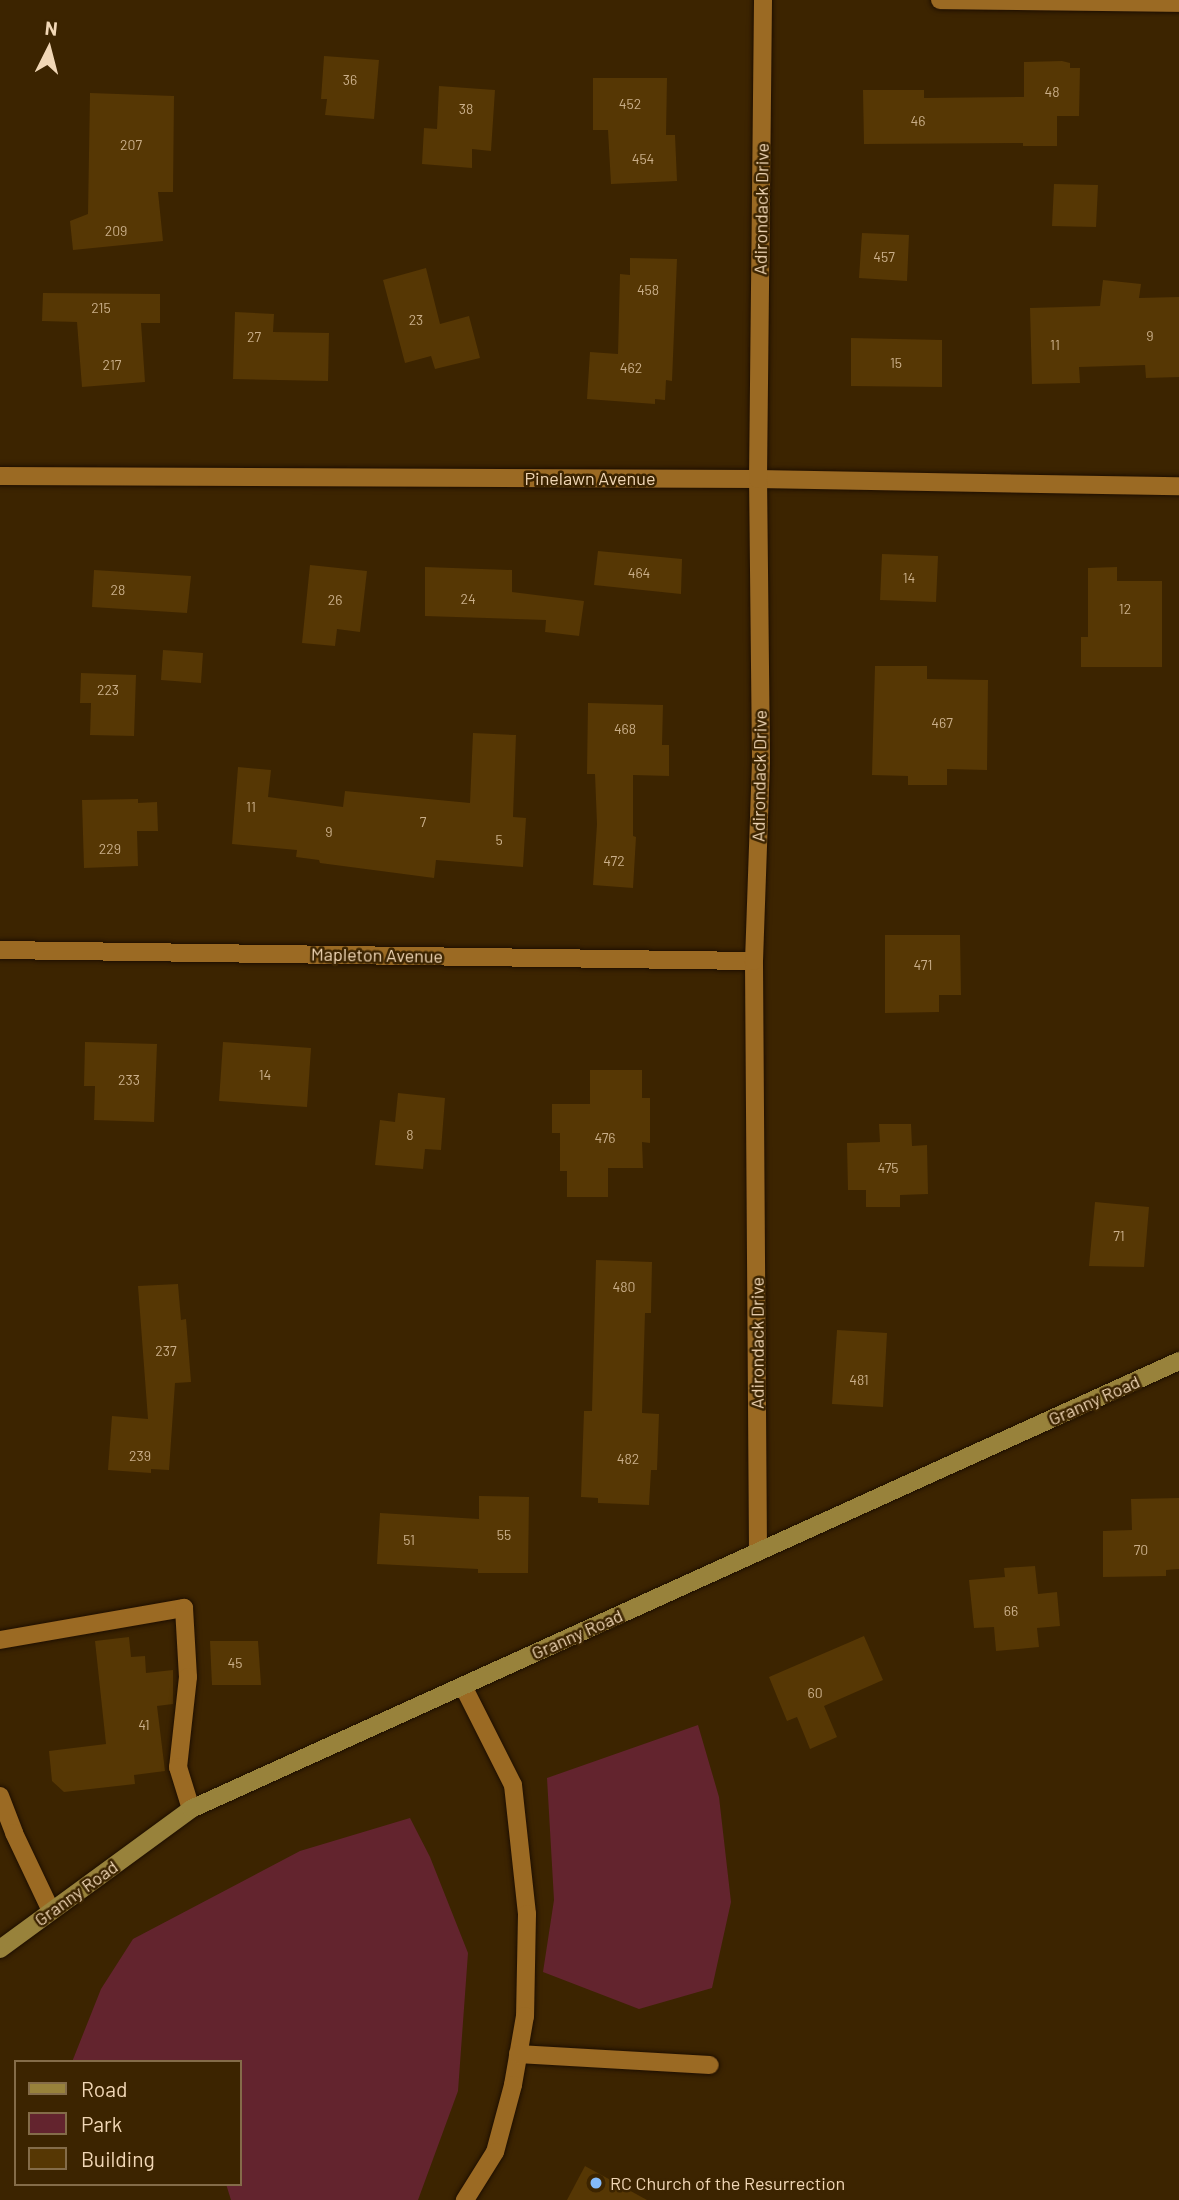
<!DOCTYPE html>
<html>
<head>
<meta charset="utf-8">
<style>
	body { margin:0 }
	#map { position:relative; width:1179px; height:2200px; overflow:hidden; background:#3c2400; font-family:Barlow,sans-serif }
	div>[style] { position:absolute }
	.green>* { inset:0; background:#63242e }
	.building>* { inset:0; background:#563704 }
	.roads { filter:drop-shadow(0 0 2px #1e0f00) drop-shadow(0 0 2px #1e0f00) }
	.lane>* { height:18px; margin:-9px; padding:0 9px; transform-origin:9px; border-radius:9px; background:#9b6a23 }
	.street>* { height:18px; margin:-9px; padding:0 9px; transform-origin:9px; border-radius:9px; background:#9b6a23 }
	.secondary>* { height:18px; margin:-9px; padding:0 9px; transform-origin:9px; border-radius:9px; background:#98823b }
	.dots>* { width:19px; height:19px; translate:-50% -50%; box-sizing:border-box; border:4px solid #3c2400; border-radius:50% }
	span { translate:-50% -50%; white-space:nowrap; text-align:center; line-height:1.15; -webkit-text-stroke:5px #3c2400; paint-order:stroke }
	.number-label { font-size:14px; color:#caaf8a }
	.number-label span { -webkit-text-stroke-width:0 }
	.street-label { font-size:18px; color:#f1d7b6 }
	.poi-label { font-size:18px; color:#f1d7b6 }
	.left { translate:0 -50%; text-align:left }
	.legend { position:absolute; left:14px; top:2060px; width:228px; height:126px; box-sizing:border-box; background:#3c2400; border:2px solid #846c49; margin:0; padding:9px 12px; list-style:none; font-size:21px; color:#f1d7b6 }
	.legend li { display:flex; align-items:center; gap:14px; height:35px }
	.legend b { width:35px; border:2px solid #846c49 }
	.north { position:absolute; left:14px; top:14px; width:70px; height:70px; -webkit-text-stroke:5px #3c2400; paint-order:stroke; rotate:6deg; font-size:19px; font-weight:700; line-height:28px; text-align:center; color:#f1d7b6 }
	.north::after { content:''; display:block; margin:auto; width:24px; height:32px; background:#f1d7b6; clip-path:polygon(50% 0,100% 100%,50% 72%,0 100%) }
</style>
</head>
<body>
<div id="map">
	<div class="green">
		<i style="clip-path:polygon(698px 1725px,719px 1797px,731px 1902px,712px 1988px,639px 2009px,543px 1972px,554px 1900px,547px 1778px)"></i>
		<i style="clip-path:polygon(410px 1818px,430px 1857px,468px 1953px,458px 2091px,418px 2200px,231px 2200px,226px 2184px,240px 2184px,240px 2062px,72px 2062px,101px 1989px,133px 1939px,300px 1851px)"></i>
	</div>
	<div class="building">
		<i style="clip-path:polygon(324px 56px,379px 60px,374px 119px,325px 115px,327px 99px,321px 99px)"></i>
		<i style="clip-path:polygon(1062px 61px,1070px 63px,1070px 68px,1080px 68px,1079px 116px,1057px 116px,1057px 146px,1023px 146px,1023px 143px,864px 144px,863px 90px,924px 90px,924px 98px,1024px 97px,1024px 62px)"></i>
		<i style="clip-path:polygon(593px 78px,667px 78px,666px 135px,675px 135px,677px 181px,611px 184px,608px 130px,593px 130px)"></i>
		<i style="clip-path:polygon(439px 86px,495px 90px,491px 151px,472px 149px,472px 168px,422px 164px,424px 128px,437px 129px)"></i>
		<i style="clip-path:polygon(90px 93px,174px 96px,173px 192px,158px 192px,163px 241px,73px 250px,70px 221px,88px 214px)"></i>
		<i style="clip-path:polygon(1054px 184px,1098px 185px,1096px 227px,1052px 226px)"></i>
		<i style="clip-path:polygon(862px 233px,909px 235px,907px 281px,859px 278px)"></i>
		<i style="clip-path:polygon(630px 258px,677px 259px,672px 381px,666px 380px,665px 400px,655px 399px,655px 404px,587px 399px,590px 352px,618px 354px,620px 274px,630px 275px)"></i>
		<i style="clip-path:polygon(426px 268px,440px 324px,469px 316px,480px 358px,435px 369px,431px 356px,405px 363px,383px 280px)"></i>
		<i style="clip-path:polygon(1103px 280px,1141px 284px,1139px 298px,1179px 297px,1179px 377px,1146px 378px,1145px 365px,1079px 367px,1080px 383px,1032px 384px,1030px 308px,1100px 306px)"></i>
		<i style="clip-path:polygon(43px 293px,160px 294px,160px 323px,141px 323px,145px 382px,82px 387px,77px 322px,42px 321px)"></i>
		<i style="clip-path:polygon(235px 312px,274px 314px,273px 332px,329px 333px,328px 381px,233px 379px)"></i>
		<i style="clip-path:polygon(851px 338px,942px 340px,942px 387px,851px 386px)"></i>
		<i style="clip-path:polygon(598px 551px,682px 559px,681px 594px,594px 585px)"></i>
		<i style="clip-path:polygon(882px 554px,938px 556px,936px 602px,880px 600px)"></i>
		<i style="clip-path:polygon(310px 565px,367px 571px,360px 632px,337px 629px,335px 646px,302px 643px)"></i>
		<i style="clip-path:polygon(425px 567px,512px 570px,512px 592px,584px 601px,579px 636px,545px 632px,546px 620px,425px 616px)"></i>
		<i style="clip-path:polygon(1117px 567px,1117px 581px,1162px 581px,1162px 667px,1081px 667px,1081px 637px,1088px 637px,1088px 568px)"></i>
		<i style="clip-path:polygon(94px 570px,191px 576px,187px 613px,92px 607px)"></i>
		<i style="clip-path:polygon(163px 650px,203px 653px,201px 683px,161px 680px)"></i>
		<i style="clip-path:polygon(875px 666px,927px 666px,927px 679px,988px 680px,987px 770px,947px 769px,947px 785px,908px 785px,908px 776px,872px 775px)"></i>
		<i style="clip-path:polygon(81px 673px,136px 675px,134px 736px,90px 735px,91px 703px,80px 703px)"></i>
		<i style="clip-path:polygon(588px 703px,663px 705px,662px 745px,669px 745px,669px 776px,633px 775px,633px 836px,636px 837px,633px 888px,593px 885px,597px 824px,595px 774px,587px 774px)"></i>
		<i style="clip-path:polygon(473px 733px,516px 735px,513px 817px,526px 818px,523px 867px,436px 860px,434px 878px,320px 863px,319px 860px,296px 857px,297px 850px,232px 844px,238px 767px,271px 770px,268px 797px,343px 807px,345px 791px,470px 803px)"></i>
		<i style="clip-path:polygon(138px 799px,138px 803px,157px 802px,158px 831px,137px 831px,138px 866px,84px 868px,82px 800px)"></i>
		<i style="clip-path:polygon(885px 935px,960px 935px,961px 995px,939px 995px,939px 1012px,885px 1013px)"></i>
		<i style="clip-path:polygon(85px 1042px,157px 1044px,154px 1122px,94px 1120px,95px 1086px,84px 1086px)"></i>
		<i style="clip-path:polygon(223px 1042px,311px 1048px,307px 1107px,219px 1101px)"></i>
		<i style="clip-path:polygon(590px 1070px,642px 1070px,642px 1098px,650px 1098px,650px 1143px,642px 1142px,643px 1168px,608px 1168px,608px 1197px,567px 1197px,567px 1171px,560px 1171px,560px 1133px,552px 1133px,552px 1104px,590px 1104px)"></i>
		<i style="clip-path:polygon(398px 1093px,445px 1098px,441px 1150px,425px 1149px,423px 1169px,375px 1165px,380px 1120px,395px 1122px)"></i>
		<i style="clip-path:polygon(879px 1124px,911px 1124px,912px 1146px,927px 1145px,928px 1194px,900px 1195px,900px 1207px,866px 1207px,866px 1190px,848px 1190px,847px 1143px,880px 1142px)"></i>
		<i style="clip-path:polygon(1095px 1202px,1149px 1207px,1144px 1267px,1089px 1266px)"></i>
		<i style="clip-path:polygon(596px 1260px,652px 1262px,651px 1313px,645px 1313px,642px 1413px,659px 1414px,657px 1470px,651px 1470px,649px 1505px,598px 1503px,598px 1498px,581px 1497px,584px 1411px,592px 1411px)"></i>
		<i style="clip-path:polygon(178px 1284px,181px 1320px,186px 1319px,191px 1382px,175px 1383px,169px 1470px,151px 1469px,151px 1473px,108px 1470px,112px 1416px,148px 1419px,138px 1286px)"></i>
		<i style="clip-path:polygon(837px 1330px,887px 1333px,883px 1407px,832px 1404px)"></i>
		<i style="clip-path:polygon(479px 1496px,529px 1497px,528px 1573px,478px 1573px,478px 1569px,377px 1564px,380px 1513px,479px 1519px)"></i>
		<i style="clip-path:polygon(1179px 1498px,1179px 1569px,1166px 1570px,1166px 1576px,1103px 1577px,1103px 1531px,1132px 1530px,1131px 1499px)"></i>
		<i style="clip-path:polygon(1035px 1566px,1038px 1594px,1057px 1592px,1060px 1626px,1037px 1628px,1039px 1647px,996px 1651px,994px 1627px,974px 1628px,969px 1580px,1005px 1577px,1004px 1568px)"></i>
		<i style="clip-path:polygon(864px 1636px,883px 1680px,824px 1706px,837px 1737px,810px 1749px,797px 1717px,787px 1721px,769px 1677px)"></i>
		<i style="clip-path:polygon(129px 1637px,131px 1657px,145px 1656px,146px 1673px,173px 1670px,173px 1704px,157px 1706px,165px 1771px,134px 1775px,135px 1784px,64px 1792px,52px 1781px,49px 1751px,106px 1744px,95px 1641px)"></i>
		<i style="clip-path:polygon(210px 1641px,258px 1641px,261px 1685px,212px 1685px)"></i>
		<i style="clip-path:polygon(585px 2166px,647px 2200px,567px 2200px)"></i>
	</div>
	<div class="roads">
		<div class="lane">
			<i style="left:0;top:1640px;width:187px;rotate:-9.9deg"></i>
			<i style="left:184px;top:1608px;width:69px;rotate:86.7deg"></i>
			<i style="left:188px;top:1677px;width:91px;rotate:96.3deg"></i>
			<i style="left:178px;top:1767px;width:44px;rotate:72.8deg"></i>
			<i style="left:463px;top:1686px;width:111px;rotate:63.2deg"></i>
			<i style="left:513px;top:1785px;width:130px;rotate:83.8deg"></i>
			<i style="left:527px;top:1914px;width:102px;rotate:91.1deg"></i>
			<i style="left:525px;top:2016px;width:70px;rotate:99.9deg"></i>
			<i style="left:513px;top:2085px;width:69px;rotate:105deg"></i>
			<i style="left:495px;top:2152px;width:57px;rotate:122deg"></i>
			<i style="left:518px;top:2054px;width:192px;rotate:3.3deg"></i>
		</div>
		<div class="street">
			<i style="left:940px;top:0;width:239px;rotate:0.7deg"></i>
			<i style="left:0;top:476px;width:758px;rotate:0.23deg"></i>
			<i style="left:758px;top:479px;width:421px;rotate:1deg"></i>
			<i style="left:0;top:950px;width:754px;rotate:0.84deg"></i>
			<i style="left:758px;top:1552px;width:591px;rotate:-90.39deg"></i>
			<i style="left:754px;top:961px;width:200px;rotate:-88deg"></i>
			<i style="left:761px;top:761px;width:282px;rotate:-90.6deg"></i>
			<i style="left:758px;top:479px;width:479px;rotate:-89.4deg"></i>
			<i style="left:0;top:1796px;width:40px;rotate:69deg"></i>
			<i style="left:14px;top:1833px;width:86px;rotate:64.6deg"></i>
		</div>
		<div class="secondary">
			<i style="left:0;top:1949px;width:237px;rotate:-36.2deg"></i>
			<i style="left:191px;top:1809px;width:1085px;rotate:-24.39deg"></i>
		</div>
	</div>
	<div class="dots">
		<i style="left:596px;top:2183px;background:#84bbfb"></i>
	</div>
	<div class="number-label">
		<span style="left:350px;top:80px">36</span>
		<span style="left:1052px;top:92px">48</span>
		<span style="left:630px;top:104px">452</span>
		<span style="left:466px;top:109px">38</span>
		<span style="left:918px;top:121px">46</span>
		<span style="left:131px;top:145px">207</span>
		<span style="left:643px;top:159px">454</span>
		<span style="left:116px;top:231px">209</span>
		<span style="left:884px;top:257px">457</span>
		<span style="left:648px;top:290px">458</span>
		<span style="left:101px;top:308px">215</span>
		<span style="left:416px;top:320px">23</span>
		<span style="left:1150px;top:336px">9</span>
		<span style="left:254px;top:337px">27</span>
		<span style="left:1055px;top:345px">11</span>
		<span style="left:896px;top:363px">15</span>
		<span style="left:112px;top:365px">217</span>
		<span style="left:631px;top:368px">462</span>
		<span style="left:639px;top:573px">464</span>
		<span style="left:909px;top:578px">14</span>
		<span style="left:118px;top:590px">28</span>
		<span style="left:468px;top:599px">24</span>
		<span style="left:335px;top:600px">26</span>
		<span style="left:1125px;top:609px">12</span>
		<span style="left:108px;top:690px">223</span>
		<span style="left:942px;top:723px">467</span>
		<span style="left:625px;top:729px">468</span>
		<span style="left:251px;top:807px">11</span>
		<span style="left:423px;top:822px">7</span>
		<span style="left:329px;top:832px">9</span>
		<span style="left:499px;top:840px">5</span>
		<span style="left:110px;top:849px">229</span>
		<span style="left:614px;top:861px">472</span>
		<span style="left:923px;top:965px">471</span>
		<span style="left:265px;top:1075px">14</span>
		<span style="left:129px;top:1080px">233</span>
		<span style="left:410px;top:1135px">8</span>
		<span style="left:605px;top:1138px">476</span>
		<span style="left:888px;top:1168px">475</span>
		<span style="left:1119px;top:1236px">71</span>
		<span style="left:624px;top:1287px">480</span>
		<span style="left:166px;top:1351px">237</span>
		<span style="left:859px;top:1380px">481</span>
		<span style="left:140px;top:1456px">239</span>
		<span style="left:628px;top:1459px">482</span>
		<span style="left:504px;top:1535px">55</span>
		<span style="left:409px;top:1540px">51</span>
		<span style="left:1141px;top:1550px">70</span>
		<span style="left:1011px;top:1611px">66</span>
		<span style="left:235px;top:1663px">45</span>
		<span style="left:815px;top:1693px">60</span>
		<span style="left:144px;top:1725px">41</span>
	</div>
	<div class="street-label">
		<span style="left:761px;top:209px;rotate:-89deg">Adirondack Drive</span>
		<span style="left:590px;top:478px">Pinelawn Avenue</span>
		<span style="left:759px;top:776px;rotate:-89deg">Adirondack Drive</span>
		<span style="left:377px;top:955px;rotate:1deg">Mapleton Avenue</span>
		<span style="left:757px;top:1343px;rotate:-90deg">Adirondack Drive</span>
		<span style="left:1094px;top:1400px;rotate:-24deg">Granny Road</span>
		<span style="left:577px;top:1634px;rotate:-24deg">Granny Road</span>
		<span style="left:76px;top:1893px;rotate:-36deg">Granny Road</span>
	</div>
	<div class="poi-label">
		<span class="left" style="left:610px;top:2183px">RC Church of the Resurrection</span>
	</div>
	<ul class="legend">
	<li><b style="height:9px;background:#98823b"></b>Road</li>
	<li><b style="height:19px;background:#63242e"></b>Park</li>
	<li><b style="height:19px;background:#563704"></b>Building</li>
	</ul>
	<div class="north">N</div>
</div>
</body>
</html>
